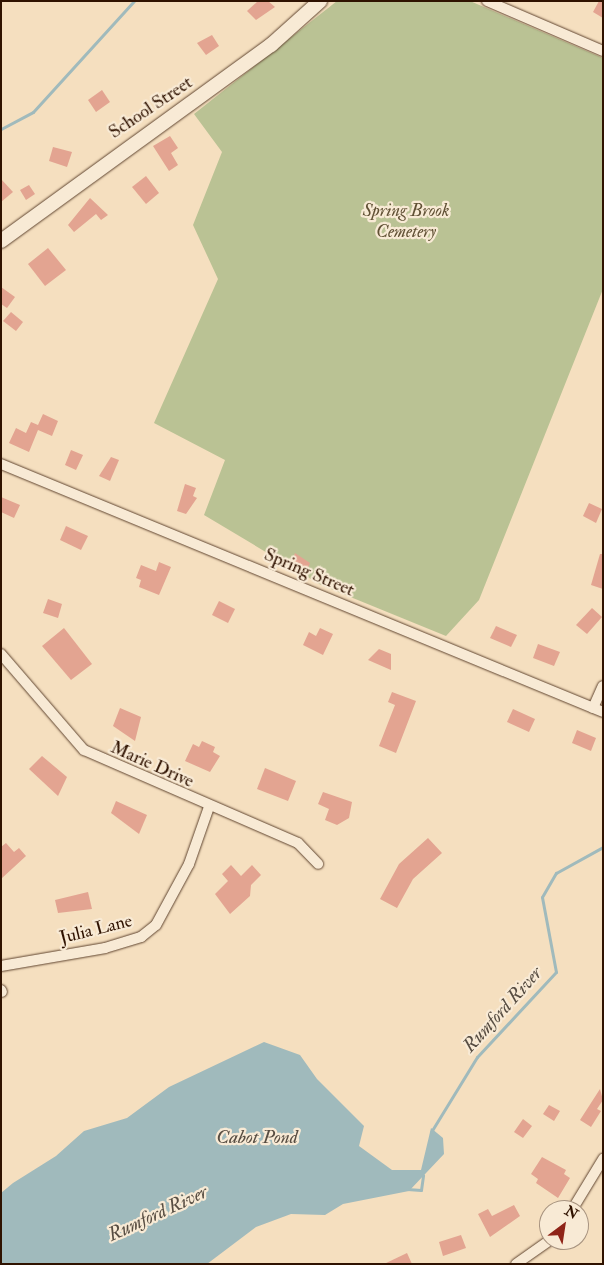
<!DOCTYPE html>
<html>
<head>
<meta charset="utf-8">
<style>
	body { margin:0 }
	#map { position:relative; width:604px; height:1265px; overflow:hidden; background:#f5dfbf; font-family:"IM FELL Double Pica",serif }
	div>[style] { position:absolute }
	.green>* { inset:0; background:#bac294 }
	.water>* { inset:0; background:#a0babc }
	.stream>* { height:3px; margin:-1.5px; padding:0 1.5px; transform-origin:1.5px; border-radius:1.5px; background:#a0babc }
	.building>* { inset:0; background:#e3a491 }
	.roads { filter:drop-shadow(0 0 1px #604530) drop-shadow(0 0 1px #604530) }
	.minor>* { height:10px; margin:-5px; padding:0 5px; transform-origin:5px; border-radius:5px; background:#f8ead5 }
	.secondary>* { height:14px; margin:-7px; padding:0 7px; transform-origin:7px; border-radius:7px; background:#f8ead5 }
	span { translate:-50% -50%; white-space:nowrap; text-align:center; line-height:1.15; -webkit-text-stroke:4.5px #f8ead5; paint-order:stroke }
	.street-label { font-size:18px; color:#2f1200 }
	.park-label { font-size:18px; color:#605034; font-style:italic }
	.water-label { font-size:19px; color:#574d42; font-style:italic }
	.frame { position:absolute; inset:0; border:2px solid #2f1200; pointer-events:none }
	.north { position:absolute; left:539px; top:1200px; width:50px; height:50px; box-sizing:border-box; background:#f8ead5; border:1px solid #a89480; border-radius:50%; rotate:31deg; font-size:14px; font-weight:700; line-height:20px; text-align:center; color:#2f1200 }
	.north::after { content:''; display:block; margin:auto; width:18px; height:22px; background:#8f2418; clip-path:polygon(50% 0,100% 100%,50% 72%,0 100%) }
</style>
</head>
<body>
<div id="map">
	<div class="green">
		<i style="clip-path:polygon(337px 1px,470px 1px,603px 58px,603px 289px,479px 600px,446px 636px,321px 585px,204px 515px,225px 460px,154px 423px,218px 279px,193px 225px,222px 152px,194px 114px)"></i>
	</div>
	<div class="water">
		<i style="clip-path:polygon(264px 1042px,300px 1055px,317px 1079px,364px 1126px,359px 1146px,392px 1170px,421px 1170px,431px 1128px,443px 1138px,444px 1154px,409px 1191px,343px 1204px,325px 1215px,291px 1214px,256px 1227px,207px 1264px,1px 1264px,1px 1193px,13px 1183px,56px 1156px,84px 1131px,127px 1118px,169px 1087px)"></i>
	</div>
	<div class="stream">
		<i style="left:1px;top:129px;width:36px;rotate:-28deg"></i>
		<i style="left:33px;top:112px;width:150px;rotate:-47.7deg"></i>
		<i style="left:431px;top:1132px;width:88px;rotate:-58.5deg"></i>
		<i style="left:477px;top:1057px;width:116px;rotate:-47.1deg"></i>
		<i style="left:556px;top:972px;width:76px;rotate:-100.6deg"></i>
		<i style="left:542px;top:897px;width:28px;rotate:-60deg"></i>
		<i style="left:556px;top:873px;width:54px;rotate:-29deg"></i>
		<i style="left:407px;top:1189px;width:14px;rotate:4deg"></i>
		<i style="left:421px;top:1190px;width:15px;rotate:-82deg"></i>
	</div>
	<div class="building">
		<i style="clip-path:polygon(258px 1px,268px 1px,275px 7px,256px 20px,247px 11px)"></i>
		<i style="clip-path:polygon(599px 1px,603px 1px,603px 18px,593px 12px)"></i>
		<i style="clip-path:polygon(212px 35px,219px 46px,206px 55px,197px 43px)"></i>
		<i style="clip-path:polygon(102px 90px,110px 102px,96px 112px,88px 100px)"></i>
		<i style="clip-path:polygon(170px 136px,178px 148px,171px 153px,178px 165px,169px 171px,153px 146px)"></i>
		<i style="clip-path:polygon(53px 147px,72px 152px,67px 167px,49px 161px)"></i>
		<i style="clip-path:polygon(146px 176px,159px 193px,146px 204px,132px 187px)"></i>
		<i style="clip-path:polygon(1px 179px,13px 192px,1px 202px)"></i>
		<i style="clip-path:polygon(29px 185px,35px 194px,26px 200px,20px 190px)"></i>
		<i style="clip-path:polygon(90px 198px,108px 215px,101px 220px,96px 214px,74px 232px,68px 225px)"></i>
		<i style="clip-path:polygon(48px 248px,66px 270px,45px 286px,28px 264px)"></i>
		<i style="clip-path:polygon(1px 287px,15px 297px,7px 308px,1px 304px)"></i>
		<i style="clip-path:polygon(11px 312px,23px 322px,16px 331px,3px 321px)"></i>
		<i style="clip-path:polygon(43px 414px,58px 421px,52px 436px,38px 430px,29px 452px,9px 443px,16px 428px,26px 433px,31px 422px,38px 425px)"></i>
		<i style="clip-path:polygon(71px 450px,83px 455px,76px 470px,65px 465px)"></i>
		<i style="clip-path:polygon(111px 457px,119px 460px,110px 481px,99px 476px)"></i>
		<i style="clip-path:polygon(185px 484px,196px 488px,193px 496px,197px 498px,186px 514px,177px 511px)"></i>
		<i style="clip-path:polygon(1px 497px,20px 505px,14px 518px,1px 512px)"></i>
		<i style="clip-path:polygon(589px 503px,602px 509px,596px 523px,583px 516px)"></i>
		<i style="clip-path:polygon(66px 526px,88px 536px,81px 550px,60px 540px)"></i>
		<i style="clip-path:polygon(295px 553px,310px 563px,306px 573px,288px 571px)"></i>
		<i style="clip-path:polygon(600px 554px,603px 554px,603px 589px,591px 585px)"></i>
		<i style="clip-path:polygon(159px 562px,171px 567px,159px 595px,139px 587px,141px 580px,136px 578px,141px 565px,156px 571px)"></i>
		<i style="clip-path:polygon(48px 599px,62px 604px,58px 618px,43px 613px)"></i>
		<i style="clip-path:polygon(219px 601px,235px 609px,228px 623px,212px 615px)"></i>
		<i style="clip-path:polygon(592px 608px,602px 617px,587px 634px,576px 625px)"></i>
		<i style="clip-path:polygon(496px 626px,517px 635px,511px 647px,490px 638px)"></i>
		<i style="clip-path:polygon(64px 628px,92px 664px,71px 680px,42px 646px)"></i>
		<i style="clip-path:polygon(320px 628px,333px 634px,323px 655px,303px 645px,309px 632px,316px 636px)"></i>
		<i style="clip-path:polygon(538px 644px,560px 652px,554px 666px,533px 658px)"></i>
		<i style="clip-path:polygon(379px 649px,391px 654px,391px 670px,368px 660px)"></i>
		<i style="clip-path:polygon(392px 692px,416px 701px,396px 753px,379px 746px,395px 705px,388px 702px)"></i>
		<i style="clip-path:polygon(120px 708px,141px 717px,135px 741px,113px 726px)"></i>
		<i style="clip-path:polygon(513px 709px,535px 719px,529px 732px,507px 722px)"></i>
		<i style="clip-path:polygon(577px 730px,596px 738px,591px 751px,572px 743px)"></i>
		<i style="clip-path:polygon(202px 741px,215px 747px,213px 752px,220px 756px,210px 772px,185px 761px,193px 744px,199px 747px)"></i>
		<i style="clip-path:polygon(42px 756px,67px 777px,58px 796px,29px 769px)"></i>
		<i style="clip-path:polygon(265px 768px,296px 781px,288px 801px,257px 789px)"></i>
		<i style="clip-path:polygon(323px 792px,352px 802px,349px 818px,337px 825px,325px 820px,329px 809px,318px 804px)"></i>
		<i style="clip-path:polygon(116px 801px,147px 815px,139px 834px,111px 813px)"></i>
		<i style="clip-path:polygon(428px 838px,442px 853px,413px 879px,397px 908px,380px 899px,399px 864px)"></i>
		<i style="clip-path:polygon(6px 843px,14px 852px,19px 848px,26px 856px,1px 879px,1px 847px)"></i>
		<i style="clip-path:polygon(231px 865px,241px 876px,252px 865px,261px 875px,251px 885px,250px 896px,230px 914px,215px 894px,228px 881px,222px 874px)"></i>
		<i style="clip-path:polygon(88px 892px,92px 909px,58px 913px,55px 900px)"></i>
		<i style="clip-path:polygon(600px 1089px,603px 1100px,597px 1109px,601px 1111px,591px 1127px,580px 1120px)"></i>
		<i style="clip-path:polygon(549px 1105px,560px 1111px,554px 1121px,543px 1114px)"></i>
		<i style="clip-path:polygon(523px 1119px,532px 1126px,523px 1138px,514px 1132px)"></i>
		<i style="clip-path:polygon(542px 1157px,566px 1170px,564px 1174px,570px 1178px,558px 1198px,536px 1183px,538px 1179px,531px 1174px)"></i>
		<i style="clip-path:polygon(514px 1205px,520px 1216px,490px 1237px,478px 1214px,488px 1209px,492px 1216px)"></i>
		<i style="clip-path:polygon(461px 1235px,466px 1248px,443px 1256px,439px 1242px)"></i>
		<i style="clip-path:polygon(407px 1253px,412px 1264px,384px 1264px)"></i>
	</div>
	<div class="roads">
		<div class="minor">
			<i style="left:487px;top:1px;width:126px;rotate:23.3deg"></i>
			<i style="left:1px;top:464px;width:651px;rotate:22.39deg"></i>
			<i style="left:1px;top:654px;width:127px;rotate:49.2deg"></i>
			<i style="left:84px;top:750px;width:233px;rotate:23.5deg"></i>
			<i style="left:298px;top:843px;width:29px;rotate:46deg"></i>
			<i style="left:593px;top:708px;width:24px;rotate:-66deg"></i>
			<i style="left:1px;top:966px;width:106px;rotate:-9.8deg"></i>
			<i style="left:105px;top:948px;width:38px;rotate:-17deg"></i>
			<i style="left:141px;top:937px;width:19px;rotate:-39deg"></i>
			<i style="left:156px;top:925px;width:69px;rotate:-61.6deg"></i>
			<i style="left:189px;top:864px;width:60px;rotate:-70.7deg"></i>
			<i style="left:1px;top:990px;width:2px;rotate:63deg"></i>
			<i style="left:572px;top:1210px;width:60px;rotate:-58.7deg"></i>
			<i style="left:516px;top:1264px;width:42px;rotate:-35.2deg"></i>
		</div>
		<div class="secondary">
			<i style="left:1px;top:241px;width:334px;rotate:-36deg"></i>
			<i style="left:271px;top:45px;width:66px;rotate:-41.9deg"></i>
		</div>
	</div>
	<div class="street-label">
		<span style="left:151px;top:108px;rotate:-34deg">School Street</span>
		<span style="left:309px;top:573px;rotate:23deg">Spring Street</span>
		<span style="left:152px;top:765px;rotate:24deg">Marie Drive</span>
		<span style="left:96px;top:930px;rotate:-14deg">Julia Lane</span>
	</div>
	<div class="park-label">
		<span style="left:406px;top:222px">Spring Brook<br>Cemetery</span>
	</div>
	<div class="water-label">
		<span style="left:503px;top:1010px;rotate:-48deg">Rumford River</span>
		<span style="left:257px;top:1138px">Cabot Pond</span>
		<span style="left:158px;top:1214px;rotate:-25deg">Rumford River</span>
	</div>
	<div class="frame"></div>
	<div class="north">N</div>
</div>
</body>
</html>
